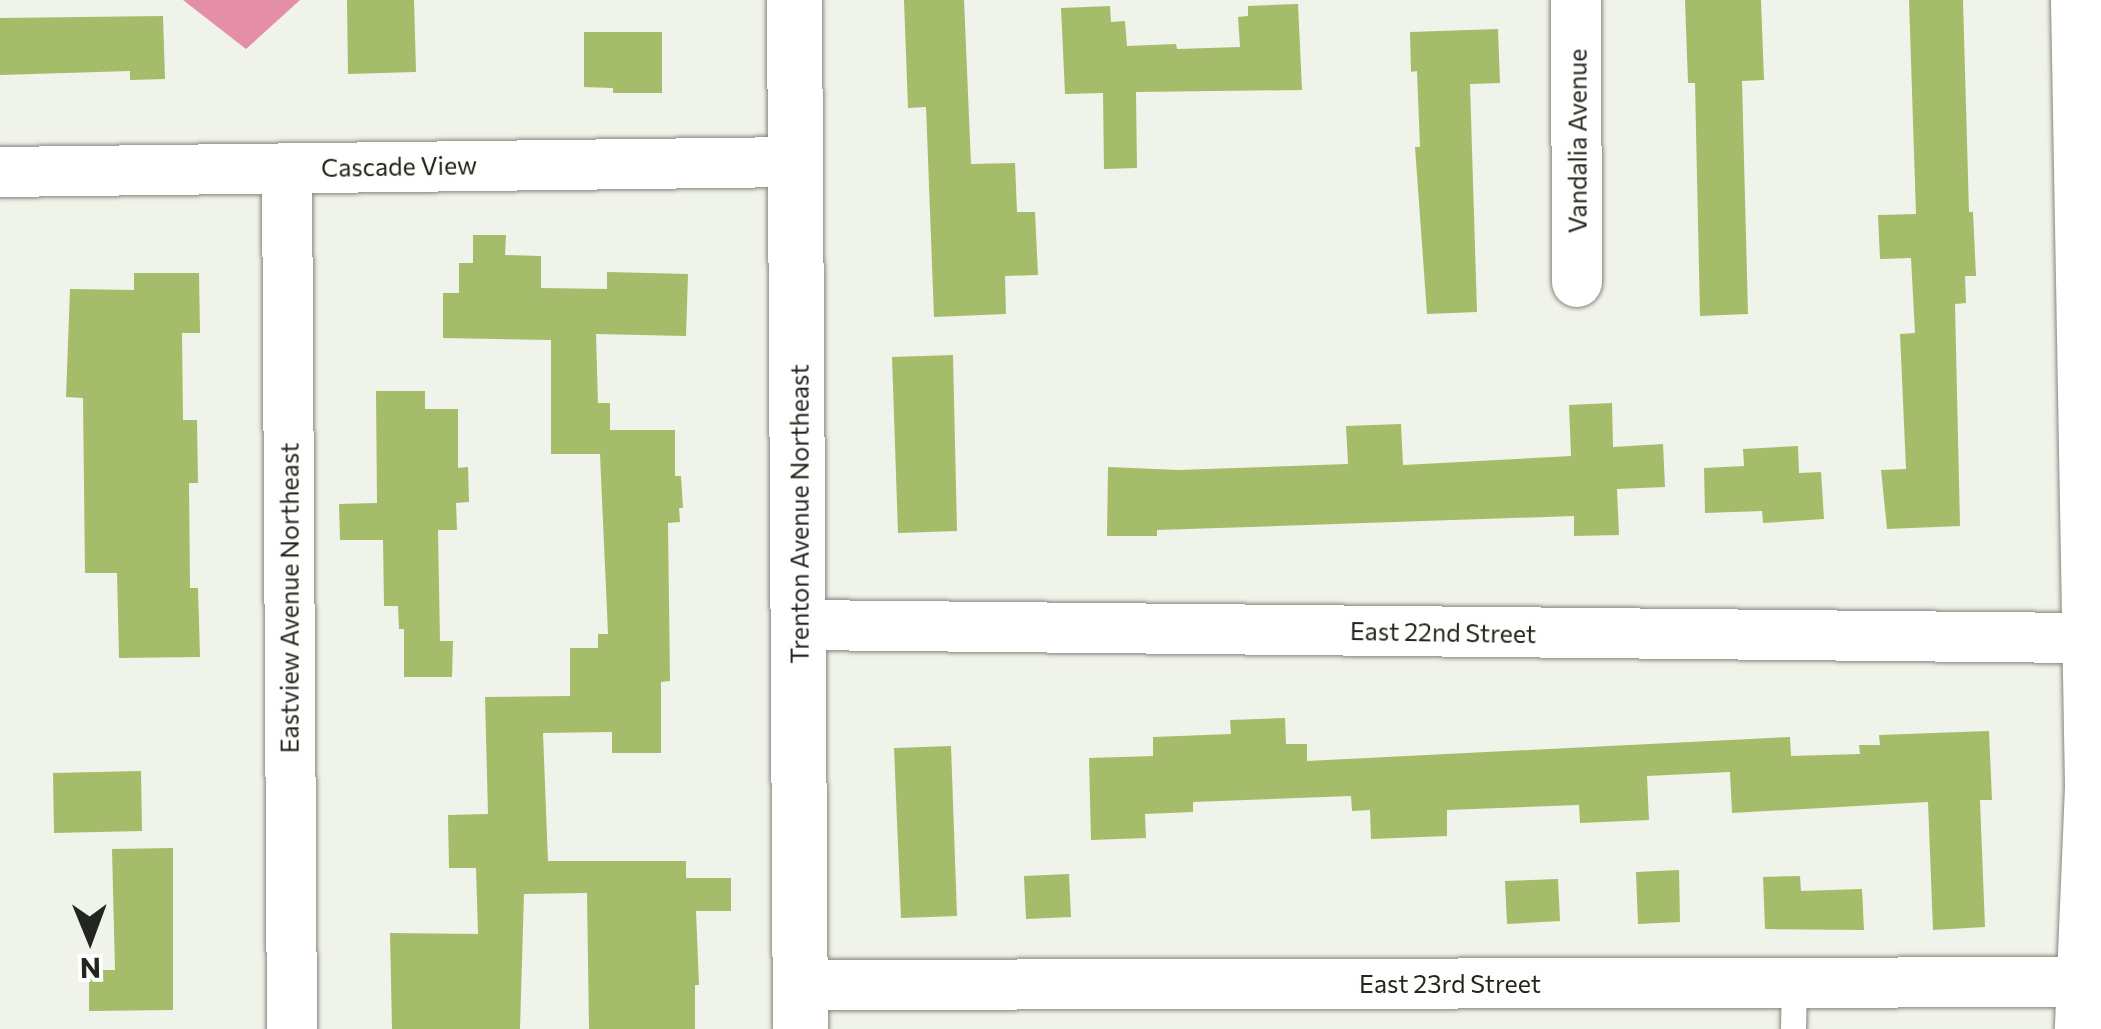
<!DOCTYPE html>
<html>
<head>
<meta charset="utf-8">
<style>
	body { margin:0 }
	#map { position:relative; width:2101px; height:1029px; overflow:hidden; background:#f0f3e9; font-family:Commissioner,sans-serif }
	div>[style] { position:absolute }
	.forest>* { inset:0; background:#e58ea8 }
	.building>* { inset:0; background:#a5bc6b }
	.roads { filter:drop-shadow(0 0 2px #85877f) drop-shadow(0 0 2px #85877f) }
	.service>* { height:25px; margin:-12.5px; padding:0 12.5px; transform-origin:12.5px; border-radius:12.5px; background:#fff }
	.minor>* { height:50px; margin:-25px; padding:0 25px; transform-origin:25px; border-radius:25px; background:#fff }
	.secondary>* { height:55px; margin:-27.5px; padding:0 27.5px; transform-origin:27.5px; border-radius:27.5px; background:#fff }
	span { translate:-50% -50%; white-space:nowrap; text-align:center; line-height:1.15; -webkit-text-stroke:10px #fefffd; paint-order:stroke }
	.street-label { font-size:25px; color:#232521 }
	.north { position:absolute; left:40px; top:889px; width:100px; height:100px; -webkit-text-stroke:8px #fefffd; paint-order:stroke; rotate:179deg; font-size:28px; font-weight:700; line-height:40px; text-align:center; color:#232521 }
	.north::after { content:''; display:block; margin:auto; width:35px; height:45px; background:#232521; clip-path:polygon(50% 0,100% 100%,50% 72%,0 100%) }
</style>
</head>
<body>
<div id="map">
	<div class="forest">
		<i style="clip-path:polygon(183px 0,300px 0,246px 49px)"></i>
	</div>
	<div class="building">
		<i style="clip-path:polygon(347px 0,414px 0,416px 72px,348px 74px)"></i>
		<i style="clip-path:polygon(904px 0,964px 0,971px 164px,1015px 163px,1017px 212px,1035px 212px,1038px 275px,1005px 276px,1006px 314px,934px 317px,926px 107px,908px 108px)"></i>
		<i style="clip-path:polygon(1685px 0,1761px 0,1764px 80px,1742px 81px,1748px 314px,1700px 316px,1695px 83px,1688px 83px)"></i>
		<i style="clip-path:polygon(1909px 0,1963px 0,1969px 212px,1973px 212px,1976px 276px,1965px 276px,1966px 303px,1955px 304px,1960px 526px,1887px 529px,1881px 470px,1906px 469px,1900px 334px,1915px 333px,1911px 258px,1880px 259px,1878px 215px,1916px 214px)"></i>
		<i style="clip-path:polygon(1298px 4px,1302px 90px,1136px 92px,1137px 168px,1104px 169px,1103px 93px,1065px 94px,1061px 8px,1110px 6px,1111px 22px,1125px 21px,1127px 46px,1176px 44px,1177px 49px,1240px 47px,1238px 17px,1248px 16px,1248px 6px)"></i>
		<i style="clip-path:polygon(163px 16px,165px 79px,130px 80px,130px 71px,0 75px,0 18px)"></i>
		<i style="clip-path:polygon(1498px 29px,1500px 83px,1470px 84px,1477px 312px,1427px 314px,1415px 147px,1420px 147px,1417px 71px,1411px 72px,1410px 32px)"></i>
		<i style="clip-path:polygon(584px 32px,662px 32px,662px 93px,613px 93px,613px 88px,584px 87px)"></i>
		<i style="clip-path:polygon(473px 235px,506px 235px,505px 255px,541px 256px,541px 288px,607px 289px,607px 272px,688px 274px,686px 336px,596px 334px,598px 403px,610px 403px,610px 430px,675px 430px,675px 476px,681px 476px,683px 508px,679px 508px,680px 522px,668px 523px,670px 681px,661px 682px,661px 753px,612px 753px,612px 732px,543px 733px,548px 861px,686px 861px,686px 878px,731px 878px,731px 911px,696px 911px,699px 985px,695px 985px,695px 1029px,589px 1029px,587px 893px,524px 894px,520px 1029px,392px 1029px,390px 933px,478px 934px,476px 868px,449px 868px,448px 815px,488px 814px,485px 697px,570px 696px,570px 648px,598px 648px,598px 634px,608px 634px,600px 454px,551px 454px,551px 340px,443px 338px,443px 293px,459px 293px,459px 263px,473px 263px)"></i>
		<i style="clip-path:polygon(134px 273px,199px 273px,200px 333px,182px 333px,183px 420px,197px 420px,198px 483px,189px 483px,190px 588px,198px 588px,200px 657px,119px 658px,117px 573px,85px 573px,83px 398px,66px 397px,70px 289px,134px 290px)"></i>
		<i style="clip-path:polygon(953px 355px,957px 531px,898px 533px,892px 357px)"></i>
		<i style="clip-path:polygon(376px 391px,425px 391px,425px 409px,458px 409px,458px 468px,468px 467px,469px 502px,456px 503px,457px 530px,438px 530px,440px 641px,453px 641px,452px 677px,404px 677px,404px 629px,399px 629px,398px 606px,384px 606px,383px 540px,340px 540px,339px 504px,377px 503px)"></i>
		<i style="clip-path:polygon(1612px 403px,1613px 447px,1663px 444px,1665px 487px,1617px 489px,1619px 535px,1574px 536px,1574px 516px,1157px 530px,1157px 536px,1107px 536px,1108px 467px,1179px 470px,1348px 464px,1346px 426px,1401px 424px,1403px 465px,1571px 456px,1569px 405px)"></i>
		<i style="clip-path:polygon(1798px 446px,1799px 473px,1821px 472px,1824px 519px,1763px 523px,1762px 511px,1705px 513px,1704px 468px,1744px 466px,1743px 449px)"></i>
		<i style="clip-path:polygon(1285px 718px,1286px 744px,1307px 744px,1307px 761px,1790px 737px,1791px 756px,1860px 754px,1859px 745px,1880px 745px,1879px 735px,1989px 731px,1992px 800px,1980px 800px,1985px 927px,1933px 930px,1928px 802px,1732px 813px,1730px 772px,1647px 776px,1649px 820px,1580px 823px,1579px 805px,1447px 810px,1447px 836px,1371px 839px,1370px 810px,1352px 811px,1351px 796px,1193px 802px,1193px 812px,1145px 814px,1146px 838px,1091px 840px,1089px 758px,1153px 756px,1153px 737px,1231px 734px,1230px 720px)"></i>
		<i style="clip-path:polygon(951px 746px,957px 916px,901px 918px,894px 748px)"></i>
		<i style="clip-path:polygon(141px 771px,142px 831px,54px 833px,53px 773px)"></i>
		<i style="clip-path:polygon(173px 848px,173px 1010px,89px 1011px,89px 970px,115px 970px,112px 849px)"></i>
		<i style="clip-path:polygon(1679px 870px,1680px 922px,1638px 924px,1636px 872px)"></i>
		<i style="clip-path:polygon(1069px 874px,1071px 917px,1026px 919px,1024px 876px)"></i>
		<i style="clip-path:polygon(1800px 876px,1801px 891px,1862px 889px,1864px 930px,1765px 929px,1763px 877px)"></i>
		<i style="clip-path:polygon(1558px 879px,1560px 921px,1507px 924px,1505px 881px)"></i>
	</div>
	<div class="roads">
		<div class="service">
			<i style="left:1793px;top:1029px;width:47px;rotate:-88.8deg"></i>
		</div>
		<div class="minor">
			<i style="left:1576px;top:0;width:282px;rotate:89.8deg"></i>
			<i style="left:2076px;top:0;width:787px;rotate:88.98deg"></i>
			<i style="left:2090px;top:787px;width:242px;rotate:92.4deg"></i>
			<i style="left:287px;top:168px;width:861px;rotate:89.67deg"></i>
			<i style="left:0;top:172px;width:798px;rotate:-0.72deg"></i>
			<i style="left:799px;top:625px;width:1288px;rotate:0.58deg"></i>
			<i style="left:800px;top:985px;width:1301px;rotate:-0.13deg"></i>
		</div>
		<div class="secondary">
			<i style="left:794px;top:0;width:1029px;rotate:89.67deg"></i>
		</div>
	</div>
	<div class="street-label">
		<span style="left:1577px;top:141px;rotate:-90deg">Vandalia Avenue</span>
		<span style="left:399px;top:166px;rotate:-1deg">Cascade View</span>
		<span style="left:799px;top:514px;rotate:-90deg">Trenton Avenue Northeast</span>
		<span style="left:289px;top:598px;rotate:-90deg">Eastview Avenue Northeast</span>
		<span style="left:1443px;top:632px;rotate:1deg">East 22nd Street</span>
		<span style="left:1450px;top:983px">East 23rd Street</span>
	</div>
	<div class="north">N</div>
</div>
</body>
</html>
